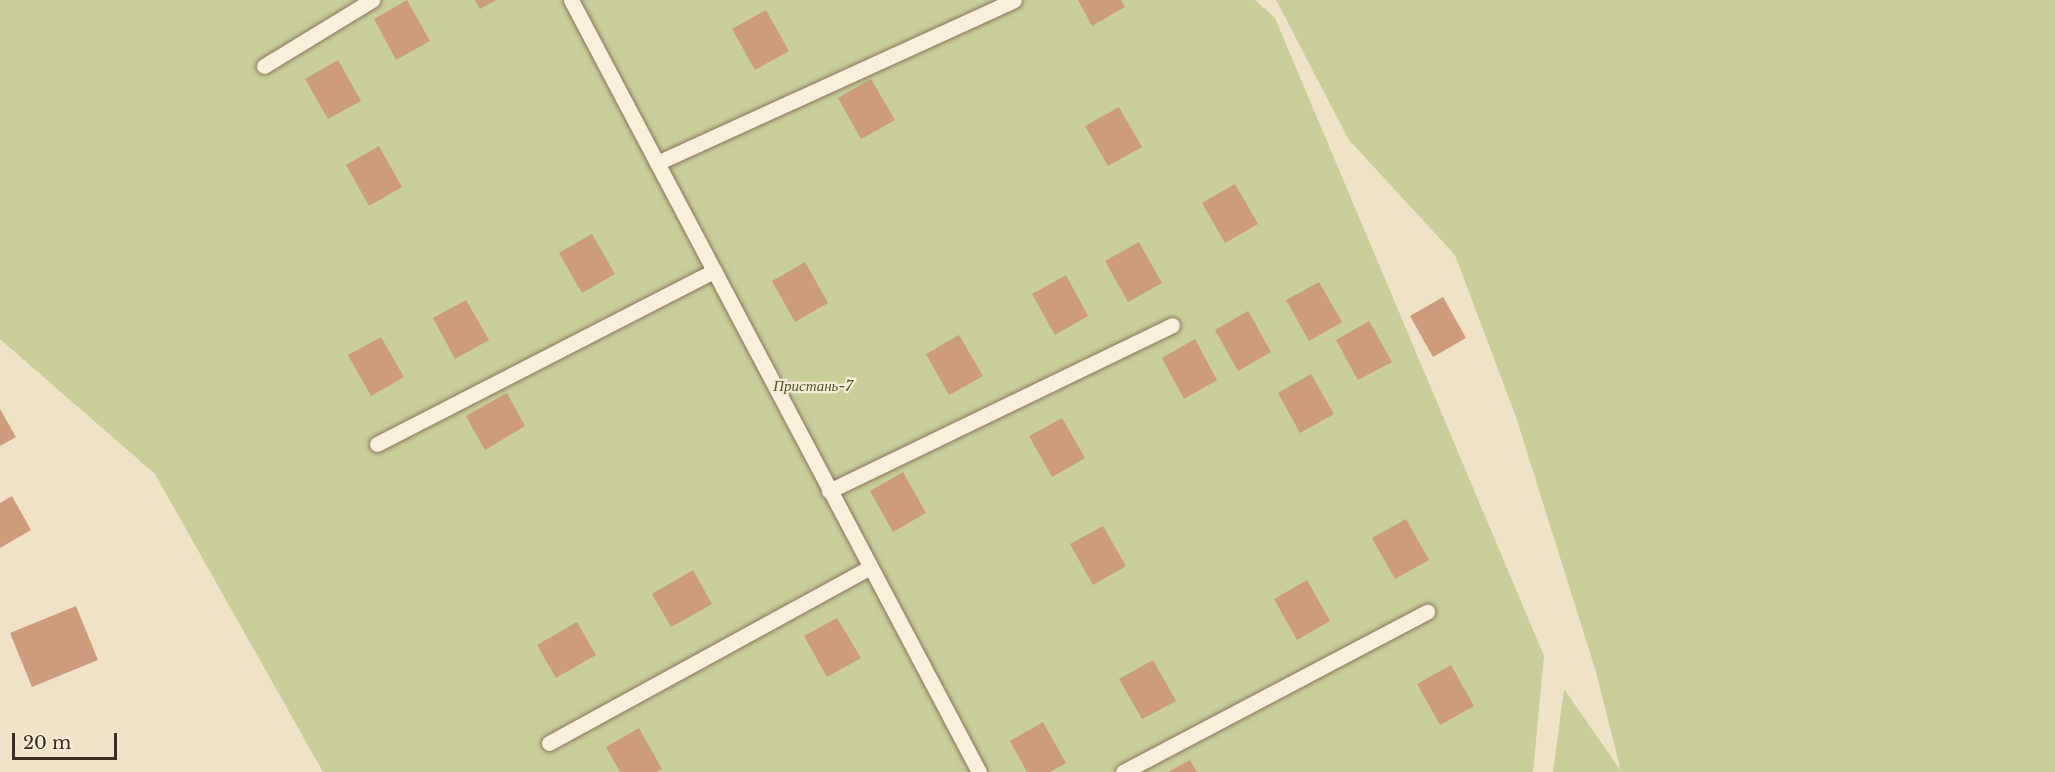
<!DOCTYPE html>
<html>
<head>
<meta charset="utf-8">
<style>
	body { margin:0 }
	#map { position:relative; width:2055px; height:772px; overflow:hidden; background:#efe2c7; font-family:"Libre Baskerville",serif }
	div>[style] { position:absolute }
	.green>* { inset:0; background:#c9ce9a }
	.building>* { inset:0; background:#cd9c7d }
	.roads { filter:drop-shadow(0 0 2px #8b745c) drop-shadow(0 0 2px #8b745c) }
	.lane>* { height:15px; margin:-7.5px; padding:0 7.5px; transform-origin:7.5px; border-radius:7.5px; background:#f9efdb }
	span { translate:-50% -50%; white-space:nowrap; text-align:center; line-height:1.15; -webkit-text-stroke:4.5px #f6ecd7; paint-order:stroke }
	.park-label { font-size:15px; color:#4d5826; font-style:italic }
	.scale { position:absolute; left:12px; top:733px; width:105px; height:27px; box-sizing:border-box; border:3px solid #3b2c20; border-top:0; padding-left:8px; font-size:18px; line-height:21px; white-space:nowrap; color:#3b2c20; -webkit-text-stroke:4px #f6ecd7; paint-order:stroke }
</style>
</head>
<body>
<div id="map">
	<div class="green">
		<i style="clip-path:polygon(0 0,1255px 0,1275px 18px,1544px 656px,1533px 772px,323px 772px,155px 474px,0 339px)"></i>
		<i style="clip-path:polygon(1276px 0,2055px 0,2055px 772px,1553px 772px,1564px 689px,1621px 771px,1596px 672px,1516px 417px,1455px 255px,1349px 140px)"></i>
	</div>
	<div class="building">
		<i style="clip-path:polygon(407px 0,430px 41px,396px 60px,374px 19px)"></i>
		<i style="clip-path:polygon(475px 0,496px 0,480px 9px)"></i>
		<i style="clip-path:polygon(1078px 0,1121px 0,1125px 7px,1092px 26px)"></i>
		<i style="clip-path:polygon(766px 10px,789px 51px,755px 70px,732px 29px)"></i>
		<i style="clip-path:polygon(338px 60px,361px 101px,328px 119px,305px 79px)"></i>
		<i style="clip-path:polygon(871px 79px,895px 120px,861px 139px,838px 98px)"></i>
		<i style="clip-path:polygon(1119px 107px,1142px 147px,1108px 166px,1085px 126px)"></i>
		<i style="clip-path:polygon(379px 146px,402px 187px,369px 206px,346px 165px)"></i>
		<i style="clip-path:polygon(1235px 184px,1258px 224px,1225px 243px,1202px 203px)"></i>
		<i style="clip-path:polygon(592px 234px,615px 274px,582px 293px,559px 253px)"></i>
		<i style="clip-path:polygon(1139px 242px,1162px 283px,1128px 302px,1105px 261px)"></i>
		<i style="clip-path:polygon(805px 262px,828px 303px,795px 322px,772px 281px)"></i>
		<i style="clip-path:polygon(1066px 275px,1088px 316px,1055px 335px,1032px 294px)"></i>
		<i style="clip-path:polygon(1319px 282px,1342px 322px,1309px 341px,1286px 300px)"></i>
		<i style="clip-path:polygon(1443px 297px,1466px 338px,1433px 357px,1410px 316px)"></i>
		<i style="clip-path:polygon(466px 300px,489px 340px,455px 359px,433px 318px)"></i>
		<i style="clip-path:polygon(1248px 311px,1271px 352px,1238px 371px,1215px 330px)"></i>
		<i style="clip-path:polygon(1369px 321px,1392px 362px,1358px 380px,1336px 340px)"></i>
		<i style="clip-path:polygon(959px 335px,983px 376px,949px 395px,926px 354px)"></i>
		<i style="clip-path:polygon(381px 337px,404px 377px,371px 396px,348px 355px)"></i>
		<i style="clip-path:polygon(1195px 339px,1217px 380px,1184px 399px,1162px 358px)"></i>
		<i style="clip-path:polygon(1311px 374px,1334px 414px,1300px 433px,1278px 393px)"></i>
		<i style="clip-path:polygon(507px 393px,525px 426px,485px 450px,466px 416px)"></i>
		<i style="clip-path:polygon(0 409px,16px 437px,0 446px)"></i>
		<i style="clip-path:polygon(1062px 418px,1085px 458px,1052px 477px,1029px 436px)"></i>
		<i style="clip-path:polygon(903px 472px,926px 513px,893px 532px,870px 491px)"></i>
		<i style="clip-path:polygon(12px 496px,31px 530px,0 548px,0 503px)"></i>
		<i style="clip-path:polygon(1406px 519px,1429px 560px,1395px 579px,1372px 538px)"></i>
		<i style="clip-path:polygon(1103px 526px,1126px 566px,1093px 585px,1070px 544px)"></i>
		<i style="clip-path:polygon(693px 570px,712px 604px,671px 627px,652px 594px)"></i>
		<i style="clip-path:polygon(1307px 580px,1330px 621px,1297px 640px,1274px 599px)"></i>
		<i style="clip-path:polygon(76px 606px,98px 660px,32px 687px,10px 633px)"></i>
		<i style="clip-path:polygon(837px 618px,861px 658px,827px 677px,804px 636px)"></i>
		<i style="clip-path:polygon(577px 622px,596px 655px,556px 678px,537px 645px)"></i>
		<i style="clip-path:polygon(1153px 660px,1176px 701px,1142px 719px,1119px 679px)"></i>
		<i style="clip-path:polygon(1451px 665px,1474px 706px,1440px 725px,1417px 684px)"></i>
		<i style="clip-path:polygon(1043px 722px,1066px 763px,1050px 772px,1027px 772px,1010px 741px)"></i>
		<i style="clip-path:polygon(639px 728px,662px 769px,657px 772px,620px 772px,606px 747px)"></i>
		<i style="clip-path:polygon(1190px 760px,1197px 772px,1168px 772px)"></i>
	</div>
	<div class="roads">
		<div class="lane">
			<i style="left:571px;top:0;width:873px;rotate:62.14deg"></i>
			<i style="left:264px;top:66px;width:127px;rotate:-31.4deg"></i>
			<i style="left:657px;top:163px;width:392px;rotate:-24.5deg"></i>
			<i style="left:377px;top:444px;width:379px;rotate:-27.2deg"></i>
			<i style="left:829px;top:491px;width:381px;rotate:-25.8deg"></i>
			<i style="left:549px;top:743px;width:366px;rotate:-28.7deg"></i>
			<i style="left:1123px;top:772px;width:344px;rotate:-27.8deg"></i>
		</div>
	</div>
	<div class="park-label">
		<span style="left:813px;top:386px">Пристань-7</span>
	</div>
	<div class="scale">20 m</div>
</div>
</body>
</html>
